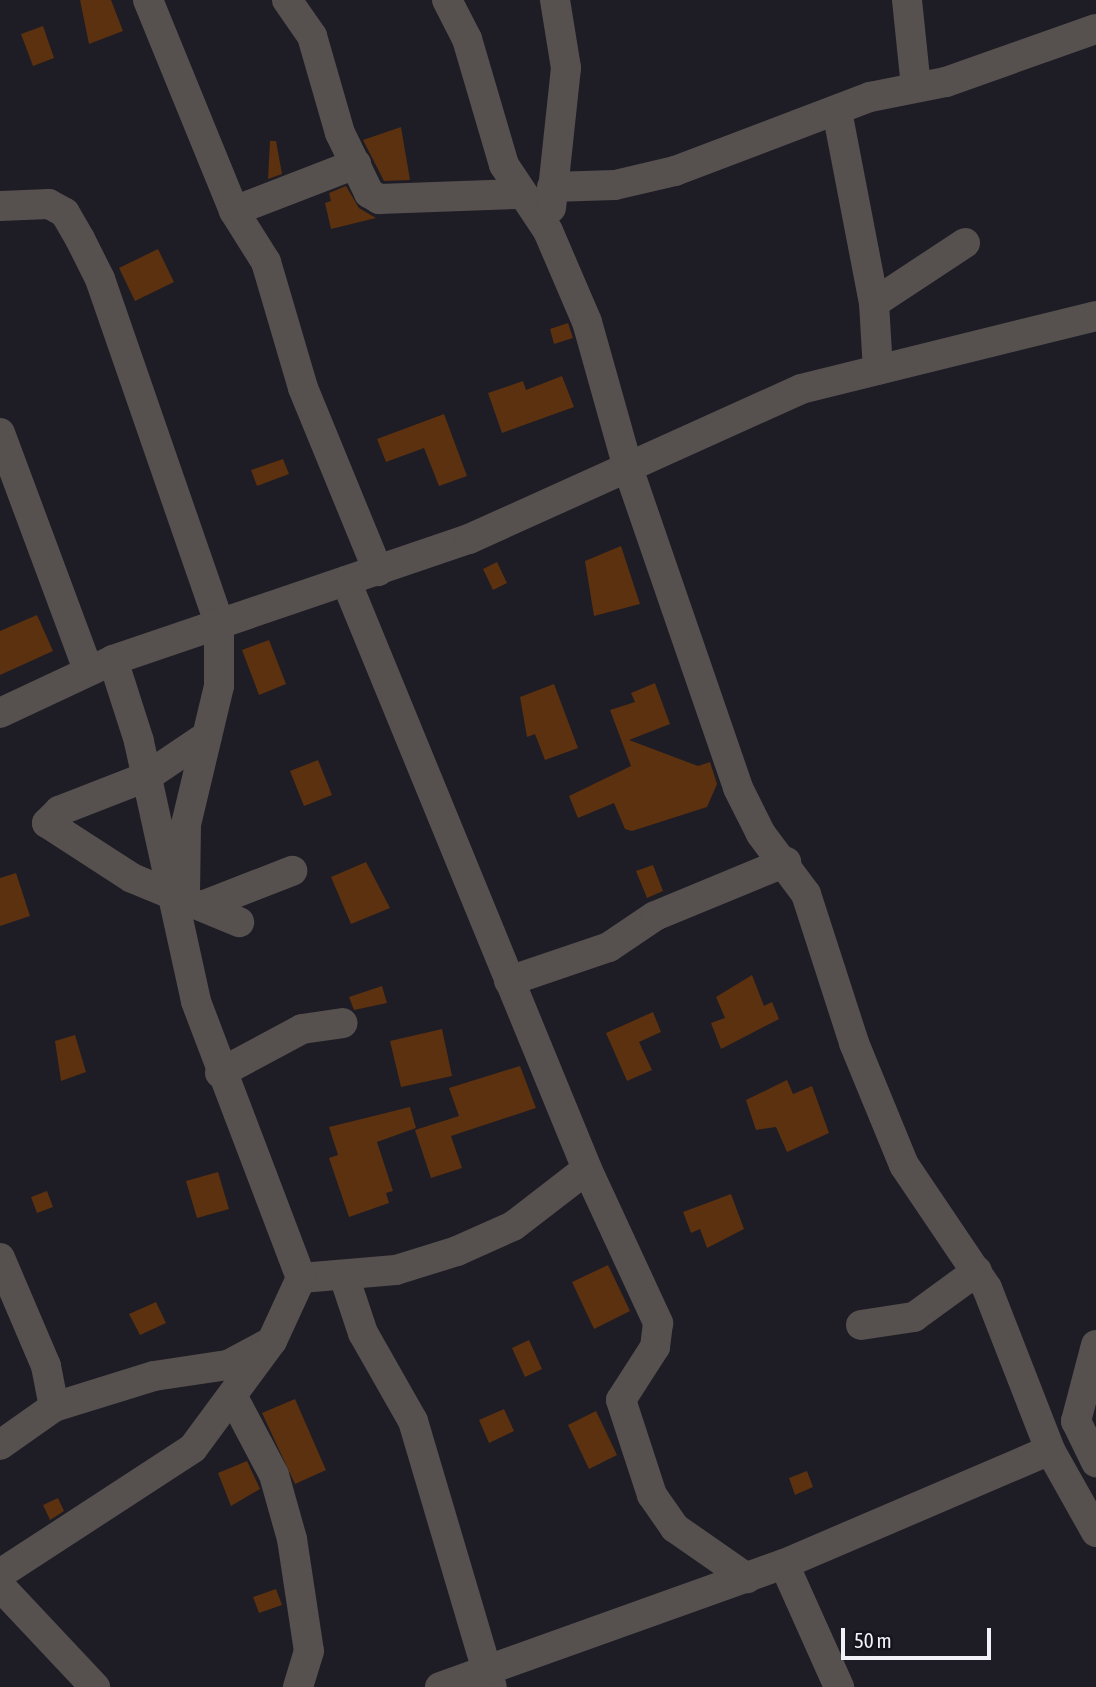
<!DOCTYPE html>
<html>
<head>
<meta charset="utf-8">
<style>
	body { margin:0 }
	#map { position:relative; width:1096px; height:1687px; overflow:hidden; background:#1e1c25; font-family:"Asap Condensed",sans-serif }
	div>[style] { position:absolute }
	.building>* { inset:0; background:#5b310f }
	.minor>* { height:30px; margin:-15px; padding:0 15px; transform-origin:15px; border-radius:15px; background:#56504f }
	span { translate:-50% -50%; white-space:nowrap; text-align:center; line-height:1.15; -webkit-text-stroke:5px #15131c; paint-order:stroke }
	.scale { position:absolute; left:841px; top:1628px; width:150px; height:32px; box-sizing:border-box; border:4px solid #f3f2f9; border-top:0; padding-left:9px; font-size:21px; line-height:24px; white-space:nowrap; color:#f3f2f9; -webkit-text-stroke:5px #15131c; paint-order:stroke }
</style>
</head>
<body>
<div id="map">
	<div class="building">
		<i style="clip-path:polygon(80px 0,111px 0,123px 31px,89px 44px)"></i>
		<i style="clip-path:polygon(43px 26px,54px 58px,33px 66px,21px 34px)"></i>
		<i style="clip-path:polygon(401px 127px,410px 180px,384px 181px,363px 140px)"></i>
		<i style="clip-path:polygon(270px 141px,276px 141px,282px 174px,268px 179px)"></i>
		<i style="clip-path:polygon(346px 186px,359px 208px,376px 218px,331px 229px,325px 203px,331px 201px,329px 193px)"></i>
		<i style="clip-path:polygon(158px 249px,174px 282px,135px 301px,119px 268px)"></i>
		<i style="clip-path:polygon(568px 323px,573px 338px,554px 344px,550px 329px)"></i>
		<i style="clip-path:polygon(562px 376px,574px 407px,502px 433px,488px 393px,523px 381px,526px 390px)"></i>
		<i style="clip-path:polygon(444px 414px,467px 476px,439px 486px,424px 448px,386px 462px,377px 439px)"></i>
		<i style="clip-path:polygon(283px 459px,289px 474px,257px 486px,251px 470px)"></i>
		<i style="clip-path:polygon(621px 546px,640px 604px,594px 616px,585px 561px)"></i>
		<i style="clip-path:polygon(497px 562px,507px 583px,493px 590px,483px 569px)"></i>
		<i style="clip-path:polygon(37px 615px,53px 651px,0 675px,0 631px)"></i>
		<i style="clip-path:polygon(269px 640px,286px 684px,259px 695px,242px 650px)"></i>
		<i style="clip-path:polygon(655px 683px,670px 724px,629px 740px,698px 766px,710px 762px,717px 784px,707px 807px,632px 831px,625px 829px,614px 803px,578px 818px,569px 796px,631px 766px,610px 710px,635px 702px,631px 693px)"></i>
		<i style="clip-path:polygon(554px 684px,578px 748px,545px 760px,535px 734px,527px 737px,520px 697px)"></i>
		<i style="clip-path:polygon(318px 760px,332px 795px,304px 806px,290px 771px)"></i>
		<i style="clip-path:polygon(366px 862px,390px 908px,351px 924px,331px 877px)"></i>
		<i style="clip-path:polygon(653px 865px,663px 891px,647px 898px,636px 871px)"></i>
		<i style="clip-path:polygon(16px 873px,30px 916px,0 926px,0 878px)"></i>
		<i style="clip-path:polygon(752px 975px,764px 1006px,772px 1002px,779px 1019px,721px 1049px,711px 1023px,725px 1018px,716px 997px)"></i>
		<i style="clip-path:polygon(382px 986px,387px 1003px,354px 1010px,349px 997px)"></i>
		<i style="clip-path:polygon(653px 1012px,661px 1032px,639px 1042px,652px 1070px,627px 1081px,606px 1033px)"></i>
		<i style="clip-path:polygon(442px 1029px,452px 1076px,401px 1087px,390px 1041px)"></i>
		<i style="clip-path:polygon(75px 1035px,86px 1072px,61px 1081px,55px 1041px)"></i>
		<i style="clip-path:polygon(520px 1066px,536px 1108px,451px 1136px,462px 1168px,431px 1178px,415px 1130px,459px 1116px,449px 1088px)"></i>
		<i style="clip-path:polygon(787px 1080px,793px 1094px,812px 1086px,829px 1133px,787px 1152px,776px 1127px,756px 1130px,746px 1100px)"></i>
		<i style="clip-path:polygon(410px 1107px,416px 1128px,377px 1142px,393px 1191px,386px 1193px,389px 1203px,349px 1217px,329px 1158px,338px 1155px,329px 1127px)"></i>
		<i style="clip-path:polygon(218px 1172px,229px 1209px,197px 1218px,186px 1181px)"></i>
		<i style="clip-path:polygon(47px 1191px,53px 1207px,37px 1213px,31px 1197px)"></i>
		<i style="clip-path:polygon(731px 1194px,744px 1229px,707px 1248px,700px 1229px,691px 1233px,683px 1212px)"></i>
		<i style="clip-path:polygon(608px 1265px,630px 1311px,594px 1329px,572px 1282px)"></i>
		<i style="clip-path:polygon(156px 1302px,166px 1323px,140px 1335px,129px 1314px)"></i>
		<i style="clip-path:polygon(529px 1340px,542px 1369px,525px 1377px,512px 1348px)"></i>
		<i style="clip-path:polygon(295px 1399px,326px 1470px,295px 1484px,262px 1413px)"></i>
		<i style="clip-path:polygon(504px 1409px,514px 1431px,489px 1443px,479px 1420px)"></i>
		<i style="clip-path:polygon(596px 1411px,617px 1455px,589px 1469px,568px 1425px)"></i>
		<i style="clip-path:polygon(247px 1461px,260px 1489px,231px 1506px,218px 1473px)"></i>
		<i style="clip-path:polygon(807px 1471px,813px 1487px,795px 1495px,789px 1478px)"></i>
		<i style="clip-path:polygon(58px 1498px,64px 1511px,50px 1520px,43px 1505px)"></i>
		<i style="clip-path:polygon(276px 1589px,282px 1605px,259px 1613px,253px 1597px)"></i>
	</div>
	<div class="minor">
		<i style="left:148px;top:0;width:228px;rotate:67.8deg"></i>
		<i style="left:234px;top:211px;width:131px;rotate:-21.1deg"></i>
		<i style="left:287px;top:0;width:44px;rotate:55.2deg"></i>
		<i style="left:312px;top:36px;width:101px;rotate:73.9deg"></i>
		<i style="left:340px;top:133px;width:67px;rotate:64.2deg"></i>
		<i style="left:369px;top:193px;width:12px;rotate:31deg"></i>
		<i style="left:379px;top:199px;width:139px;rotate:-2.1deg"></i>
		<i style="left:447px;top:0;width:44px;rotate:62.9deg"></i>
		<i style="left:467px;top:39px;width:131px;rotate:73.6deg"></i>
		<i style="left:504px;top:165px;width:79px;rotate:56.3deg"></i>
		<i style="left:548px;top:231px;width:99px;rotate:66.8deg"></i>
		<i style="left:587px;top:322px;width:152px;rotate:74.3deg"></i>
		<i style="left:628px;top:468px;width:338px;rotate:71deg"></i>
		<i style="left:738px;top:788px;width:51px;rotate:63.4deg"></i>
		<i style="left:761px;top:834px;width:75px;rotate:53.1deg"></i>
		<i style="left:806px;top:894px;width:157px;rotate:72.1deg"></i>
		<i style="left:854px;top:1043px;width:132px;rotate:67.7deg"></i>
		<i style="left:904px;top:1165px;width:148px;rotate:56deg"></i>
		<i style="left:987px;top:1288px;width:174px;rotate:68.7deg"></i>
		<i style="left:1050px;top:1450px;width:94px;rotate:60.7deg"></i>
		<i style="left:907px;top:0;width:87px;rotate:84.1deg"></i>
		<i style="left:837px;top:111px;width:196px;rotate:79.1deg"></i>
		<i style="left:874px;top:303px;width:67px;rotate:86.6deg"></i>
		<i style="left:552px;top:187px;width:63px;rotate:-1.8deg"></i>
		<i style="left:615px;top:185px;width:62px;rotate:-13.1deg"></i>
		<i style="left:675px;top:171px;width:209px;rotate:-20.8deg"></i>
		<i style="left:870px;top:97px;width:77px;rotate:-11.2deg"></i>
		<i style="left:946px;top:82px;width:159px;rotate:-19.5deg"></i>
		<i style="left:0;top:206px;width:49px;rotate:-2.3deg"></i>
		<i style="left:49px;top:204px;width:18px;rotate:29deg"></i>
		<i style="left:65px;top:213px;width:30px;rotate:60deg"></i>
		<i style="left:80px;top:239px;width:45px;rotate:63.4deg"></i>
		<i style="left:100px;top:279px;width:364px;rotate:70.9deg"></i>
		<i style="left:219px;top:623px;width:63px;rotate:90deg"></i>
		<i style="left:219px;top:686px;width:142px;rotate:103.4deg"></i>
		<i style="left:186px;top:824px;width:73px;rotate:90.8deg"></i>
		<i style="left:551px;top:208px;width:141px;rotate:-83.9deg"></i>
		<i style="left:566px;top:68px;width:69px;rotate:-99.2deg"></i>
		<i style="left:234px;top:211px;width:60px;rotate:57.9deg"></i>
		<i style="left:266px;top:262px;width:131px;rotate:73.6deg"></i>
		<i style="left:303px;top:388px;width:198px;rotate:67.7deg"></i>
		<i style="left:874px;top:303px;width:109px;rotate:-33.4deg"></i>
		<i style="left:0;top:433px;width:252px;rotate:69.6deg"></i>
		<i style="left:346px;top:581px;width:635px;rotate:67.71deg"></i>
		<i style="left:587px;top:1169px;width:170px;rotate:65.2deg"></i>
		<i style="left:658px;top:1323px;width:24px;rotate:97deg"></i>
		<i style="left:655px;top:1347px;width:63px;rotate:122.7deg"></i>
		<i style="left:621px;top:1400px;width:100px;rotate:71.9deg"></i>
		<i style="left:652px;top:1495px;width:40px;rotate:55.1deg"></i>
		<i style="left:675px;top:1528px;width:88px;rotate:34.8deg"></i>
		<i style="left:0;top:713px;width:125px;rotate:-25.1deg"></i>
		<i style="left:113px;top:660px;width:376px;rotate:-18.8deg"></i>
		<i style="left:469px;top:539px;width:364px;rotate:-24.3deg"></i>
		<i style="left:801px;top:389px;width:304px;rotate:-13.9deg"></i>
		<i style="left:207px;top:736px;width:73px;rotate:146.1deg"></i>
		<i style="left:146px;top:777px;width:93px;rotate:158.7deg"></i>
		<i style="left:59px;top:811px;width:17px;rotate:135deg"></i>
		<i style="left:47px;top:823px;width:101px;rotate:32.9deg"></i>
		<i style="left:132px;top:878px;width:116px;rotate:22.4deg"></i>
		<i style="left:202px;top:906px;width:97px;rotate:-21.3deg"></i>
		<i style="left:509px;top:981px;width:106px;rotate:-18.8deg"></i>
		<i style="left:609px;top:947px;width:55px;rotate:-34deg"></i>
		<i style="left:655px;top:916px;width:142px;rotate:-22.4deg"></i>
		<i style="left:220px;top:1073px;width:93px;rotate:-28.2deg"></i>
		<i style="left:302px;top:1029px;width:41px;rotate:-8.3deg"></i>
		<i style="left:0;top:1258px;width:117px;rotate:66.9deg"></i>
		<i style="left:46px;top:1366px;width:42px;rotate:79deg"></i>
		<i style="left:301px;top:1278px;width:95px;rotate:-4.8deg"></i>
		<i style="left:396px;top:1270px;width:64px;rotate:-17.3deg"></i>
		<i style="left:457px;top:1251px;width:61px;rotate:-24.1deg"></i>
		<i style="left:513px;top:1226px;width:93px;rotate:-37.6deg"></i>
		<i style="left:345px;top:1279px;width:57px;rotate:71.6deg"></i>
		<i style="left:363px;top:1333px;width:101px;rotate:60.4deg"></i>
		<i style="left:413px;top:1421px;width:277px;rotate:73.5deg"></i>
		<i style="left:861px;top:1325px;width:54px;rotate:-8.6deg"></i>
		<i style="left:914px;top:1317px;width:78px;rotate:-36.1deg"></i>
		<i style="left:1096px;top:1345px;width:79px;rotate:104.7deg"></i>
		<i style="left:1076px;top:1421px;width:46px;rotate:64deg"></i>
		<i style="left:234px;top:1399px;width:86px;rotate:62.2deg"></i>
		<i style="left:274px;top:1475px;width:66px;rotate:74.3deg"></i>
		<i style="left:292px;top:1539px;width:113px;rotate:81.4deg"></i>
		<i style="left:309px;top:1651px;width:38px;rotate:107deg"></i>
		<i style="left:0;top:1445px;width:66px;rotate:-35.1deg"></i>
		<i style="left:54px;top:1407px;width:105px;rotate:-17.2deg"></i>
		<i style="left:154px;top:1376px;width:75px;rotate:-8.5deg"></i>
		<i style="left:228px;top:1365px;width:47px;rotate:-28.2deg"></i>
		<i style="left:784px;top:1564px;width:135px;rotate:65.9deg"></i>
		<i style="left:0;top:1574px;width:230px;rotate:-33.1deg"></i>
		<i style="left:193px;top:1448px;width:133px;rotate:-53.6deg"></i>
		<i style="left:272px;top:1341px;width:69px;rotate:-65.3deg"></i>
		<i style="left:301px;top:1278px;width:296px;rotate:-110.8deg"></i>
		<i style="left:196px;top:1001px;width:266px;rotate:-102.4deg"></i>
		<i style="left:139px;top:741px;width:85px;rotate:-107.8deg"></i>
		<i style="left:0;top:1586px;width:139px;rotate:46.8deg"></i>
		<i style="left:440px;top:1687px;width:365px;rotate:-19.7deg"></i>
		<i style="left:784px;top:1564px;width:289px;rotate:-23.2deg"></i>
	</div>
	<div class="scale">50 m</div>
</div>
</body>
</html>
